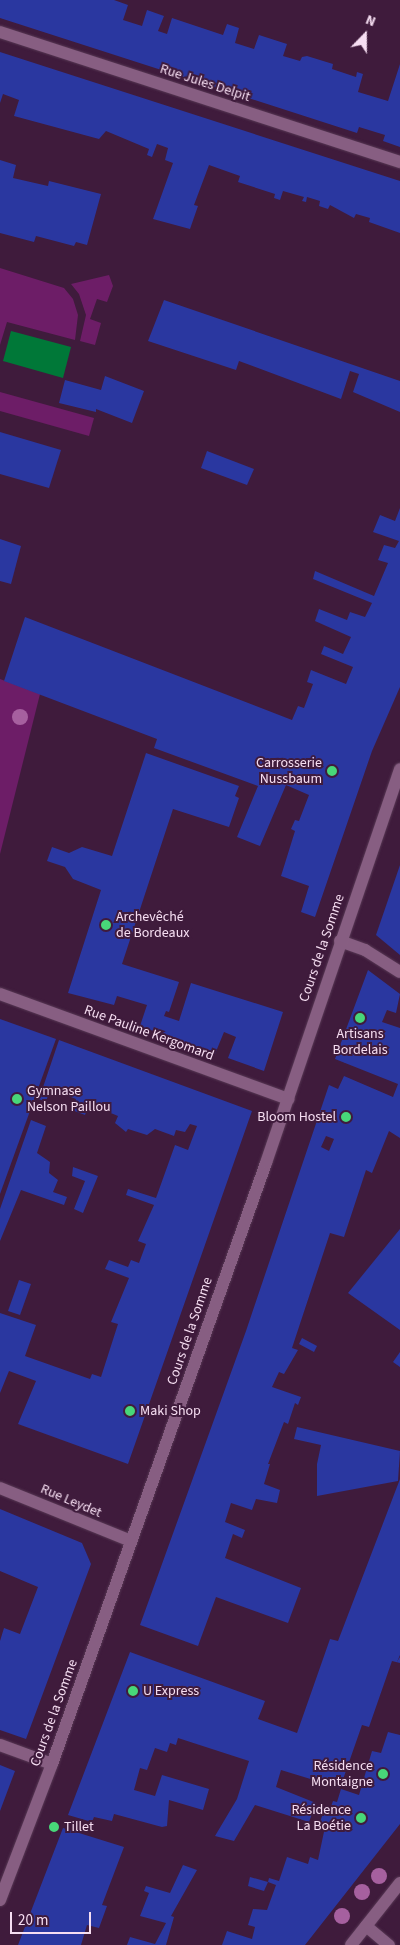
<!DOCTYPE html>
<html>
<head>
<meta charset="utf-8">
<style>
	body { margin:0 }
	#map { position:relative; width:400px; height:1945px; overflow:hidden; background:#3f1b3c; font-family:"Source Sans 3",sans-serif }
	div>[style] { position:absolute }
	.green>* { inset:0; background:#6d1d67 }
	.water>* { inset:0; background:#007838 }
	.building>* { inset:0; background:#2a37a0 }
	.roads { filter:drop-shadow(0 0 1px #573854) drop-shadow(0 0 1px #573854) }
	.minor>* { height:12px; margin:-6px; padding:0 6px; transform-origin:6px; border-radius:6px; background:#875e82 }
	.tertiary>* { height:12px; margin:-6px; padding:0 6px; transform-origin:6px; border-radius:6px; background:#875e82 }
	.secondary>* { height:12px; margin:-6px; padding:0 6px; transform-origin:6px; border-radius:6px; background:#875e82 }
	.trees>* { width:16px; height:16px; margin:-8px; border-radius:50%; background:#a6609f }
	.dots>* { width:14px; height:14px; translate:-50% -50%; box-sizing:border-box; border:2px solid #3f1b3c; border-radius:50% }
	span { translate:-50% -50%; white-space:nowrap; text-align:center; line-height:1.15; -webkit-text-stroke:4px #3f1b3c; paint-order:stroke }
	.street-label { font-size:14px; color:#f6def2 }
	.poi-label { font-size:14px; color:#f6def2 }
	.right { translate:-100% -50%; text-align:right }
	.left { translate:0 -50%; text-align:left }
	.north { position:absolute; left:340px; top:10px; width:50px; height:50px; -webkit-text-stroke:4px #3f1b3c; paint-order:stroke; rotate:22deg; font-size:14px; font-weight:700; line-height:20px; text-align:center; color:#f6def2 }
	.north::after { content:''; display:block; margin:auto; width:18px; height:22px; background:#f6def2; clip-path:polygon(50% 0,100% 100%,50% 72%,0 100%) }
	.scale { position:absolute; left:10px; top:1912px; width:81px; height:22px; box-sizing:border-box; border:2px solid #f6def2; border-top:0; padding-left:6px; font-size:15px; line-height:18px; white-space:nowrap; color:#f6def2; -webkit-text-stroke:4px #3f1b3c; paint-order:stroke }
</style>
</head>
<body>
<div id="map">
	<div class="green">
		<i style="clip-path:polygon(0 268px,64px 288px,73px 299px,78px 315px,75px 340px,7px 322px,0 345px)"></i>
		<i style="clip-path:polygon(109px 275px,113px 286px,107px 302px,97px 299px,90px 319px,101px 323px,95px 345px,80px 341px,86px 315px,79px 294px,71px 284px)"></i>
		<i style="clip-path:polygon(0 392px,94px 418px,89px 436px,0 411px)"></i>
		<i style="clip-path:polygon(0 679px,40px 694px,0 854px)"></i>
	</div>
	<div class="water">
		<i style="clip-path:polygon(11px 331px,71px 347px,63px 378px,3px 361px)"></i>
	</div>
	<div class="building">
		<i style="clip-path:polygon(0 0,114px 0,128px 5px,123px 20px,142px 26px,147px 10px,164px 16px,158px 31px,167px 34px,172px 18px,223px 35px,227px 24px,239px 28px,235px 43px,254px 49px,259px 35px,287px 44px,283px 56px,300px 61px,302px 57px,307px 56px,333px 64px,332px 69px,356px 77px,357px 72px,363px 74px,358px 92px,388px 101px,400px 64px,400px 147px,383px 141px,385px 135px,359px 127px,357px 133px,0 18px)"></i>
		<i style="clip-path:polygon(0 52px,400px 181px,400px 233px,369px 222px,370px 218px,356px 214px,354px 218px,330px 205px,328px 209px,319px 206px,320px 201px,307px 197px,306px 202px,302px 201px,304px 197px,283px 191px,280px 200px,274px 198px,275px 194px,238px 182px,240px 176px,209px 165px,194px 205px,198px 206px,190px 229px,153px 219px,173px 163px,165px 160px,168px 148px,157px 144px,152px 157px,147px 155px,149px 149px,106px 131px,99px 139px,14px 116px,19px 100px,3px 94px,0 103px)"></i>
		<i style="clip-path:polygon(0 160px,16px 165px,13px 178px,48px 186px,49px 181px,101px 194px,87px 245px,76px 242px,74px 246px,36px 236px,34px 242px,0 233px)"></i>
		<i style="clip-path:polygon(164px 300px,400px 381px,400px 412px,353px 392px,359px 374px,350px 371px,341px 399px,239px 361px,236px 370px,148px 341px)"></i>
		<i style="clip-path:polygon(105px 376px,144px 391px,132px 423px,96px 409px,96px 412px,59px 403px,65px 380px,101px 390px)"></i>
		<i style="clip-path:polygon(0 432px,61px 450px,49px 488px,0 474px)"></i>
		<i style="clip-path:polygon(207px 451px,254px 469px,247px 485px,201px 468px)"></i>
		<i style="clip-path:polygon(400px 508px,400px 687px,372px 751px,315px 917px,301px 912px,309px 886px,281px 876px,295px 831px,291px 829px,295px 820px,299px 821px,309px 795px,286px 785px,260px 846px,237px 837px,258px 786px,154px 748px,157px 739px,4px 681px,25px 617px,292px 720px,298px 706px,304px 708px,313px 684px,307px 682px,311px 670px,346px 684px,353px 667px,321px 654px,324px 646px,343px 654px,351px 637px,315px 621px,319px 609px,347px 620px,350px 612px,365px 617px,372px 603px,313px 579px,315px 571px,374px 596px,388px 563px,378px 560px,384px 545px,395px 548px,399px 541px,373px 532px,380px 515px,395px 521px)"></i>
		<i style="clip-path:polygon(0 539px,21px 546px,11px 584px,0 581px)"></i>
		<i style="clip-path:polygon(146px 753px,239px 786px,235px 796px,239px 798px,229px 827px,173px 809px,122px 964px,179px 982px,169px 1012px,166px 1011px,164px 1016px,179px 1021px,191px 983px,283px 1012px,264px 1071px,228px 1058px,236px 1037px,224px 1032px,215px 1054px,140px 1026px,147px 1005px,117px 996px,114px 1005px,68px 993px,101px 890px,73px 879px,65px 867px,47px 861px,52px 847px,69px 853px,82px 847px,112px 856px)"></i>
		<i style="clip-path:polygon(400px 865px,400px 955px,376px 935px)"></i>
		<i style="clip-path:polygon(evenodd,368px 970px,400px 994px,396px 1013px,387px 1010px,382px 1022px,400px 1028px,400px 1138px,389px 1131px,372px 1173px,366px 1170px,344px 1237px,330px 1233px,292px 1348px,298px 1350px,284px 1374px,279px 1372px,272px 1387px,301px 1397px,298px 1405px,295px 1403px,288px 1424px,284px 1422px,268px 1464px,270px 1464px,264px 1484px,280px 1490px,277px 1503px,256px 1499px,252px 1510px,231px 1503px,225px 1522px,245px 1530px,242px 1538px,233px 1534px,225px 1558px,301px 1588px,288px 1623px,216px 1597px,198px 1646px,140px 1625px,246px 1331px,329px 1085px,338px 1089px,344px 1076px,393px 1097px,398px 1084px,335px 1059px,368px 970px,326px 1136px,334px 1139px,329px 1151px,321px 1147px,326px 1136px)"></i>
		<i style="clip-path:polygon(0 1019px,56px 1039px,0 1194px)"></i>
		<i style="clip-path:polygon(59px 1040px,252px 1111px,128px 1464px,18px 1424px,36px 1381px,9px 1371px,0 1393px,0 1313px,36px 1325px,25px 1356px,90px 1379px,92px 1374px,101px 1377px,118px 1324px,111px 1322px,129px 1278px,105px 1269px,109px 1260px,128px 1267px,131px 1260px,139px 1263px,146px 1244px,138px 1241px,154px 1205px,126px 1195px,128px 1189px,156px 1198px,175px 1145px,188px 1150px,197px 1126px,190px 1124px,185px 1132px,176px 1130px,174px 1136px,155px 1129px,147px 1135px,128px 1129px,126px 1132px,115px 1123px,118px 1116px,89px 1104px,85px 1115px,72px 1110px,76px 1099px,50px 1089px,46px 1102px,39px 1099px)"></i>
		<i style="clip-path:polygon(31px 1120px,46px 1126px,37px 1153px,50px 1162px,49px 1173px,58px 1180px,53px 1192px,67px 1197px,64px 1205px,21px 1190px,0 1241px,0 1209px)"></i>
		<i style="clip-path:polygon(73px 1167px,98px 1176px,83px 1213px,74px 1209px,85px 1181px,72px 1176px)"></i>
		<i style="clip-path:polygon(400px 1229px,400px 1330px,348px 1293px)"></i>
		<i style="clip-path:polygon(19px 1280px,31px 1284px,20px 1315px,8px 1311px)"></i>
		<i style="clip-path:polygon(302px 1338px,317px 1346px,314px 1352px,299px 1344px)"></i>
		<i style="clip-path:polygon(400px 1352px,400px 1367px,393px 1362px)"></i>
		<i style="clip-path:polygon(297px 1427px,400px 1451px,398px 1481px,317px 1496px,317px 1464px,321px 1445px,294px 1439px)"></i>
		<i style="clip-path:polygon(400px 1479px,400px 1655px,397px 1662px,400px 1657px,400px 1663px,392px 1661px,369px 1727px,362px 1725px,340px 1788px,281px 1770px,276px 1787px,316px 1803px,309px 1822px,255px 1805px,234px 1841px,215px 1836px,237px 1799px,249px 1761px,178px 1738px,176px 1745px,170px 1743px,167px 1752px,155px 1748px,147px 1770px,140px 1768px,134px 1790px,155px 1796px,162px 1775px,209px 1789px,203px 1810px,169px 1800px,167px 1826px,162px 1827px,114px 1814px,112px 1821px,94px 1817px,92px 1822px,68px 1815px,130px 1652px,265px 1701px,258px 1719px,297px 1733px,330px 1639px,338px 1641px)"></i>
		<i style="clip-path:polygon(0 1509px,82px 1543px,91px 1564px,26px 1739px,0 1730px,0 1641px,4px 1628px,20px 1634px,38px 1587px,0 1571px)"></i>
		<i style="clip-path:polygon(388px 1732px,400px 1735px,400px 1824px,305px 1945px,222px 1945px,227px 1931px,252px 1939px,255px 1927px,248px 1925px,253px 1909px,267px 1910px,276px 1885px,268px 1882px,269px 1878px,279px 1881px,287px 1857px,308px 1864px,310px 1857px,318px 1860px,325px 1827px,319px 1825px,324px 1810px,329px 1812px,333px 1801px,337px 1802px,341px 1789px,359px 1795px,372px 1751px,381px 1753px)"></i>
		<i style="clip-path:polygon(0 1765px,15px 1771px,0 1811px)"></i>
		<i style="clip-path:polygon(63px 1828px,124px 1847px,102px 1905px,107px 1906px,99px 1928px,87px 1925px,81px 1945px,18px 1945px)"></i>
		<i style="clip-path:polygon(183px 1865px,197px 1870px,171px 1916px,174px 1917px,166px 1945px,127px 1945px,130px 1937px,155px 1944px,166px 1923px,140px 1916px,149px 1893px,144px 1891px,146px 1886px,170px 1893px)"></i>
		<i style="clip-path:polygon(250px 1877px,268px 1882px,264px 1891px,248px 1886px)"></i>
	</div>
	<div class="roads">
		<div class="minor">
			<i style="left:0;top:32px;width:421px;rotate:18deg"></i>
			<i style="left:340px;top:941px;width:27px;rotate:20deg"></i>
			<i style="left:365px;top:950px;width:41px;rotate:32.2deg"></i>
			<i style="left:0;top:994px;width:307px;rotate:20deg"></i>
			<i style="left:0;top:1488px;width:141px;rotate:22deg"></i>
			<i style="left:0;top:1745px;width:55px;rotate:20.1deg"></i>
			<i style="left:366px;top:1926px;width:30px;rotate:40deg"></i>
		</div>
		<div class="tertiary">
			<i style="left:351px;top:1945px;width:79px;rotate:-51.7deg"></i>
		</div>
		<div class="secondary">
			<i style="left:0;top:1900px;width:146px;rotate:-69.1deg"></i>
			<i style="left:52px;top:1764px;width:638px;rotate:-70.4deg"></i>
			<i style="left:266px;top:1163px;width:416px;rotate:-71.2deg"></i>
		</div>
	</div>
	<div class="trees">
		<i style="left:20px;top:717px"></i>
		<i style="left:379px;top:1876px"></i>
		<i style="left:362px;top:1892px"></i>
		<i style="left:342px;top:1916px"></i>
	</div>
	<div class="dots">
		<i style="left:332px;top:771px;background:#48d779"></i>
		<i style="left:106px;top:925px;background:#48d779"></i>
		<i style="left:360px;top:1018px;background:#48d779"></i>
		<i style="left:17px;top:1099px;background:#48d779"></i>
		<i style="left:346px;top:1117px;background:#48d779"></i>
		<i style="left:130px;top:1411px;background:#48d779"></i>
		<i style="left:133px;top:1691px;background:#48d779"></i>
		<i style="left:383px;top:1774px;background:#48d779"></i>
		<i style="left:361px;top:1818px;background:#48d779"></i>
		<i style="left:54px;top:1827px;background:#48d779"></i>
	</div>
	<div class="street-label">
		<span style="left:205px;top:83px;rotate:18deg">Rue Jules Delpit</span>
		<span style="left:322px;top:948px;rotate:-71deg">Cours de la Somme</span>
		<span style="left:149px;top:1033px;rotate:20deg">Rue Pauline Kergomard</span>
		<span style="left:190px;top:1331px;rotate:-71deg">Cours de la Somme</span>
		<span style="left:71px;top:1501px;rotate:23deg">Rue Leydet</span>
		<span style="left:54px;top:1713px;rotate:-70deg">Cours de la Somme</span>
	</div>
	<div class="poi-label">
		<span class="right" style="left:322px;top:771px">Carrosserie<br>Nussbaum</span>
		<span class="left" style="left:116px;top:925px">Archevêché<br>de Bordeaux</span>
		<span style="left:360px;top:1042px">Artisans<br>Bordelais</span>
		<span class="left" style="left:27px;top:1099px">Gymnase<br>Nelson Paillou</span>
		<span class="right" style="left:336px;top:1117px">Bloom Hostel</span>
		<span class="left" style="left:140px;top:1411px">Maki Shop</span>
		<span class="left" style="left:143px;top:1691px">U Express</span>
		<span class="right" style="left:373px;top:1774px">Résidence<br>Montaigne</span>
		<span class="right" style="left:351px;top:1818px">Résidence<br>La Boétie</span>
		<span class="left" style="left:64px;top:1827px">Tillet</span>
	</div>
	<div class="north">N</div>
	<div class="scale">20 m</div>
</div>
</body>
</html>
